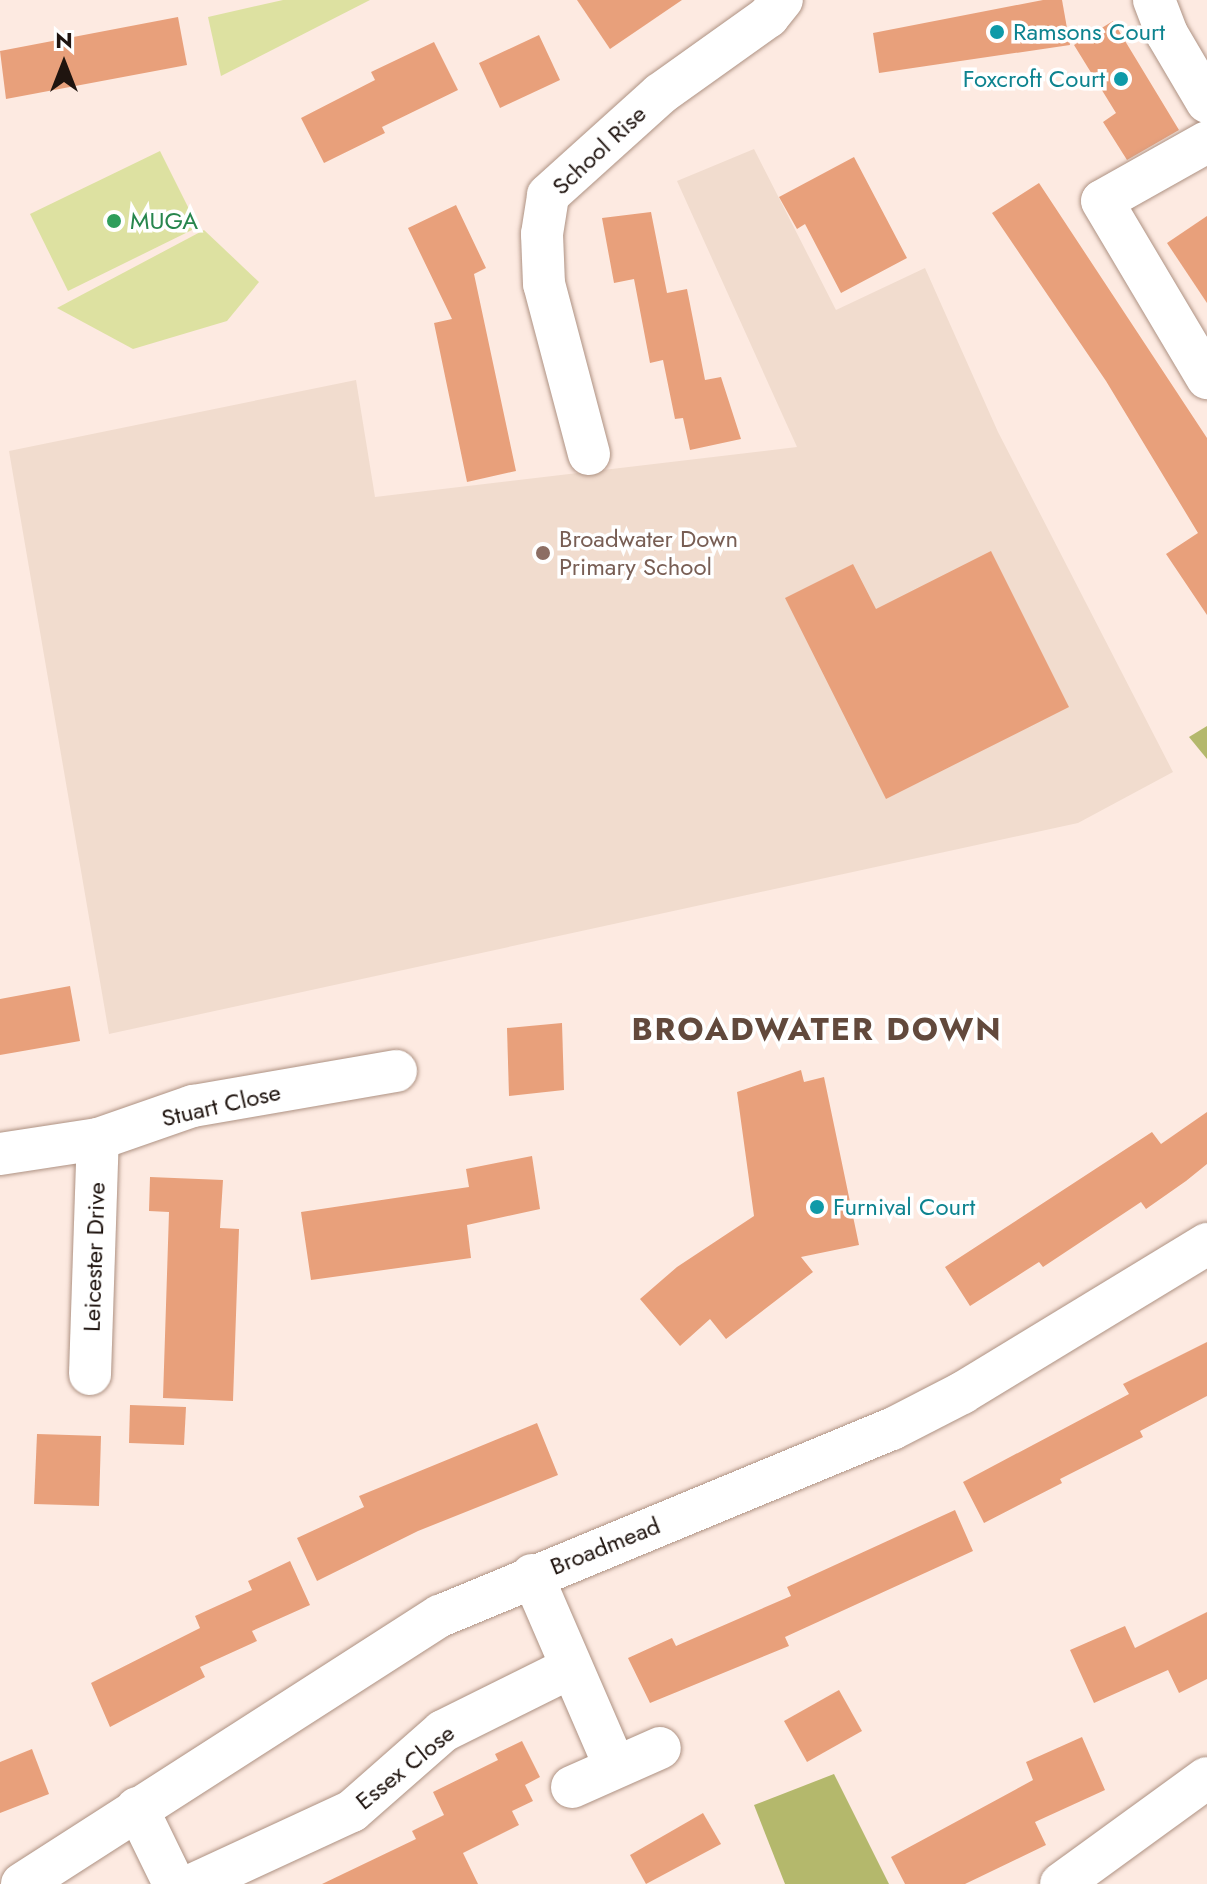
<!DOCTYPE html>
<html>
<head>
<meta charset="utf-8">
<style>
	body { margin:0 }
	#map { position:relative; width:1207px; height:1884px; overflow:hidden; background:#fdeae1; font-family:Jost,sans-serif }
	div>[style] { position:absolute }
	.education>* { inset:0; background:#f1dcce }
	.green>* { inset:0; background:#dde1a1 }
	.forest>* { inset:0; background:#b4b86c }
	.building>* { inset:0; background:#e8a07b }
	.roads { filter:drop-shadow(0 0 2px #ae9283) drop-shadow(0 0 2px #ae9283) }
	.street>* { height:42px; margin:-21px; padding:0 21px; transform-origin:21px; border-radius:21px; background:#fff }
	.dots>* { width:22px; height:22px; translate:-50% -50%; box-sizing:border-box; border:4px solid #fff; border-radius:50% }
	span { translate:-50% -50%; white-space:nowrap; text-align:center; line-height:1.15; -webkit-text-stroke:7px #fff; paint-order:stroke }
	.culture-label { font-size:24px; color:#0d838f }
	.left { translate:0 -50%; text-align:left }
	.right { translate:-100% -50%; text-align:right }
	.street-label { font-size:24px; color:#1f140f }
	.leisure-label { font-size:24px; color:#27864d }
	.education-label { font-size:24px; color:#785e54 }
	.district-label { font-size:32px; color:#62493c; font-weight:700; letter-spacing:2px }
	.north { position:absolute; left:24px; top:24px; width:80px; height:80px; -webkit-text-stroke:6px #fff; paint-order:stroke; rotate:0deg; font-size:22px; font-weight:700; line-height:32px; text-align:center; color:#1f140f }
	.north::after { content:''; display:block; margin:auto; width:28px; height:36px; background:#1f140f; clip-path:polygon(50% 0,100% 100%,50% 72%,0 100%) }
</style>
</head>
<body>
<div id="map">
	<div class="education">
		<i style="clip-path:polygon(754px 149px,836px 310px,925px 268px,998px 432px,1173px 772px,1078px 823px,109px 1034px,9px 451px,356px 380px,375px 497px,797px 447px,677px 181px)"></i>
	</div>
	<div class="green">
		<i style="clip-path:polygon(283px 0,370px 0,221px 76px,208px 17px)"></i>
		<i style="clip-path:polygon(160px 151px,198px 227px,68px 291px,30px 214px)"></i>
		<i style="clip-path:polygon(204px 230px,259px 282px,227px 321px,133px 349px,57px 308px)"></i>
	</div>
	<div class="forest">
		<i style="clip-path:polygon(1207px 726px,1207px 759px,1189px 737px)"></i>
		<i style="clip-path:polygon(834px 1774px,889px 1884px,785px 1884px,754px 1805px)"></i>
	</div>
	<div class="building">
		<i style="clip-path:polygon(577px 0,682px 0,610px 49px)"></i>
		<i style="clip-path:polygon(1043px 0,1062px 0,1070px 45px,879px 73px,873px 33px)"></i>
		<i style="clip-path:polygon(178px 17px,187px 65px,6px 99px,0 51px)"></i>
		<i style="clip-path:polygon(1113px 21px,1179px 130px,1127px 160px,1103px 122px,1116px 113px,1074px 45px)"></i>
		<i style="clip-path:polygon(539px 35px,560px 80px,500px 108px,479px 63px)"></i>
		<i style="clip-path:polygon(434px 42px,458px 90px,382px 127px,385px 133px,324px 163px,301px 118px,375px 80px,371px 72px)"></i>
		<i style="clip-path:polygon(854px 157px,907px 258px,841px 293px,805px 224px,797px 229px,779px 197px)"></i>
		<i style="clip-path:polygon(1039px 183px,1207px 438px,1207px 615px,1166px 554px,1198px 533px,1106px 381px,992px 213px)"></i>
		<i style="clip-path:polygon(456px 205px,486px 268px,474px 274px,516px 471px,467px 482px,434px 323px,452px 319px,408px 228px)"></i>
		<i style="clip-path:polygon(651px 212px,667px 293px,687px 289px,705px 380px,721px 377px,741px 439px,690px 450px,683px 418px,675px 419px,663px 360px,650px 363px,634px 279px,614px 283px,602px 218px)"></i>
		<i style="clip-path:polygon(1207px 216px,1207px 303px,1167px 243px)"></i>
		<i style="clip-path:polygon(991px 551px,1069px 707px,886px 799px,785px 598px,853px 564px,876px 609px)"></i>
		<i style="clip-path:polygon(70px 986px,80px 1041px,0 1055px,0 999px)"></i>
		<i style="clip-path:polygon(562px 1023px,564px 1090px,509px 1096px,507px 1028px)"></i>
		<i style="clip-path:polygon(801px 1070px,804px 1082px,824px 1077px,859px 1245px,801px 1257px,813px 1272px,726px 1339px,710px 1319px,680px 1346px,640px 1299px,677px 1267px,754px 1216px,737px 1092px)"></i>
		<i style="clip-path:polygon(1207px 1112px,1207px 1164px,1186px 1181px,1146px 1209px,1141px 1202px,1043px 1267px,1039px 1262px,970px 1306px,945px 1267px,1152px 1132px,1161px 1144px)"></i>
		<i style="clip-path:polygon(532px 1156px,540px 1209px,467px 1225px,471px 1258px,311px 1280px,301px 1212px,469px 1187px,466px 1169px)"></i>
		<i style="clip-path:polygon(150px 1177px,223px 1180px,220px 1228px,239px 1229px,233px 1401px,163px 1398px,169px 1212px,149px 1211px)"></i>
		<i style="clip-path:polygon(1207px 1342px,1207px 1396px,1140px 1431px,1143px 1437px,1060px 1479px,1062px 1483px,984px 1523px,963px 1482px,1129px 1394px,1123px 1384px)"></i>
		<i style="clip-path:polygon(130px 1405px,186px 1407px,184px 1445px,129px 1443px)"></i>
		<i style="clip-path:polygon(537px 1423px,558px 1475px,418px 1531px,317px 1581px,297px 1538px,364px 1507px,359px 1496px)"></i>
		<i style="clip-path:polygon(37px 1434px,101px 1436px,99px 1506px,34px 1504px)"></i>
		<i style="clip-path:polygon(955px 1510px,973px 1551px,785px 1637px,789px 1646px,650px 1703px,628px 1658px,672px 1638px,676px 1646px,791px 1596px,787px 1587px)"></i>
		<i style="clip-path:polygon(290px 1561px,310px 1605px,252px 1631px,257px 1641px,200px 1667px,205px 1677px,110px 1727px,91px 1683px,200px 1628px,195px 1616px,252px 1590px,248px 1581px)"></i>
		<i style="clip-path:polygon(1207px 1612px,1207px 1679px,1179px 1693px,1168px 1670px,1094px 1703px,1070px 1650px,1125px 1626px,1135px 1648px)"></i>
		<i style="clip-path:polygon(839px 1690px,862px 1731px,807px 1762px,784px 1721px)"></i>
		<i style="clip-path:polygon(1082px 1737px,1105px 1790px,1035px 1822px,1046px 1845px,965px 1884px,905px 1884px,891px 1857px,1033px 1780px,1026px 1762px)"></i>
		<i style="clip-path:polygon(522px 1741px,540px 1777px,525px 1785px,533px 1801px,512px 1811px,519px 1825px,463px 1853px,478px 1884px,322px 1884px,416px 1839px,412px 1831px,444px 1815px,433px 1792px,498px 1760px,495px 1754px)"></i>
		<i style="clip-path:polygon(32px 1749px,49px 1794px,0 1813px,0 1762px)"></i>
		<i style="clip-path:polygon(703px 1813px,721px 1844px,646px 1884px,630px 1855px)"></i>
	</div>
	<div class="roads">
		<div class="street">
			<i style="left:1154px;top:0;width:36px;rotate:69deg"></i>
			<i style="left:1167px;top:34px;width:79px;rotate:59.5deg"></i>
			<i style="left:1207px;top:142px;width:120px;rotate:150.7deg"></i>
			<i style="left:1102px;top:201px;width:206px;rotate:59.3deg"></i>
			<i style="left:589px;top:454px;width:176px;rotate:-104.8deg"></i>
			<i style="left:544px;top:284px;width:50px;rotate:-92.3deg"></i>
			<i style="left:542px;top:234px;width:39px;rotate:-81deg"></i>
			<i style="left:548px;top:195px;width:151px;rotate:-42deg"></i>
			<i style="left:660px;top:94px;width:133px;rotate:-35.5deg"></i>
			<i style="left:768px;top:17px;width:22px;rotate:-51deg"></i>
			<i style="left:0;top:1154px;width:99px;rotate:-8.7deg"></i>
			<i style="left:98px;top:1139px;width:101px;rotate:-19.2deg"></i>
			<i style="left:193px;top:1106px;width:206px;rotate:-9.8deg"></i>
			<i style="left:90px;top:1374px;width:235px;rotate:-88.1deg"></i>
			<i style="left:532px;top:1575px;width:209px;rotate:66.6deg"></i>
			<i style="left:572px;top:1787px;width:96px;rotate:-23.9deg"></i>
			<i style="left:137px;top:1808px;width:85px;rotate:64deg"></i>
			<i style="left:22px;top:1884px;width:497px;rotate:-32.7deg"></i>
			<i style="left:440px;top:1616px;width:489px;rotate:-22.5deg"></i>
			<i style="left:892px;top:1429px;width:79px;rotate:-27.2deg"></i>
			<i style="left:962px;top:1393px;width:287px;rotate:-31.3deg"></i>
			<i style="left:194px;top:1884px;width:174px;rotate:-24.8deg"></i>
			<i style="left:352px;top:1811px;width:121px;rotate:-41.3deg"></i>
			<i style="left:443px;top:1731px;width:142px;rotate:-26.4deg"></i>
			<i style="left:1061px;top:1884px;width:180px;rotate:-36deg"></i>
		</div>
	</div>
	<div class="dots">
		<i style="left:997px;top:32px;background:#0f9aa8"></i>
		<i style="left:1121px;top:79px;background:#0f9aa8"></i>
		<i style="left:114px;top:221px;background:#2e9e5b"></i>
		<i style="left:543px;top:553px;background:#8d6e63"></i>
		<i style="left:817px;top:1207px;background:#0f9aa8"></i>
	</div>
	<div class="culture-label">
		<span class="left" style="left:1013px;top:32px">Ramsons Court</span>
		<span class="right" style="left:1105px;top:79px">Foxcroft Court</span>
		<span class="left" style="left:833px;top:1207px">Furnival Court</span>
	</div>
	<div class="street-label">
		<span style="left:599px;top:150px;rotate:-43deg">School Rise</span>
		<span style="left:221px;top:1105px;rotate:-13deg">Stuart Close</span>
		<span style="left:94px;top:1257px;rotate:-88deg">Leicester Drive</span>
		<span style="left:605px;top:1546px;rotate:-22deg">Broadmead</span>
		<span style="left:405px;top:1767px;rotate:-39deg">Essex Close</span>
	</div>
	<div class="leisure-label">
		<span class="left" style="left:130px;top:221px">MUGA</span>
	</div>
	<div class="education-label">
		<span class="left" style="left:559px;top:553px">Broadwater Down<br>Primary School</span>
	</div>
	<div class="district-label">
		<span style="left:817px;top:1029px">BROADWATER DOWN</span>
	</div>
	<div class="north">N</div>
</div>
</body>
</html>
